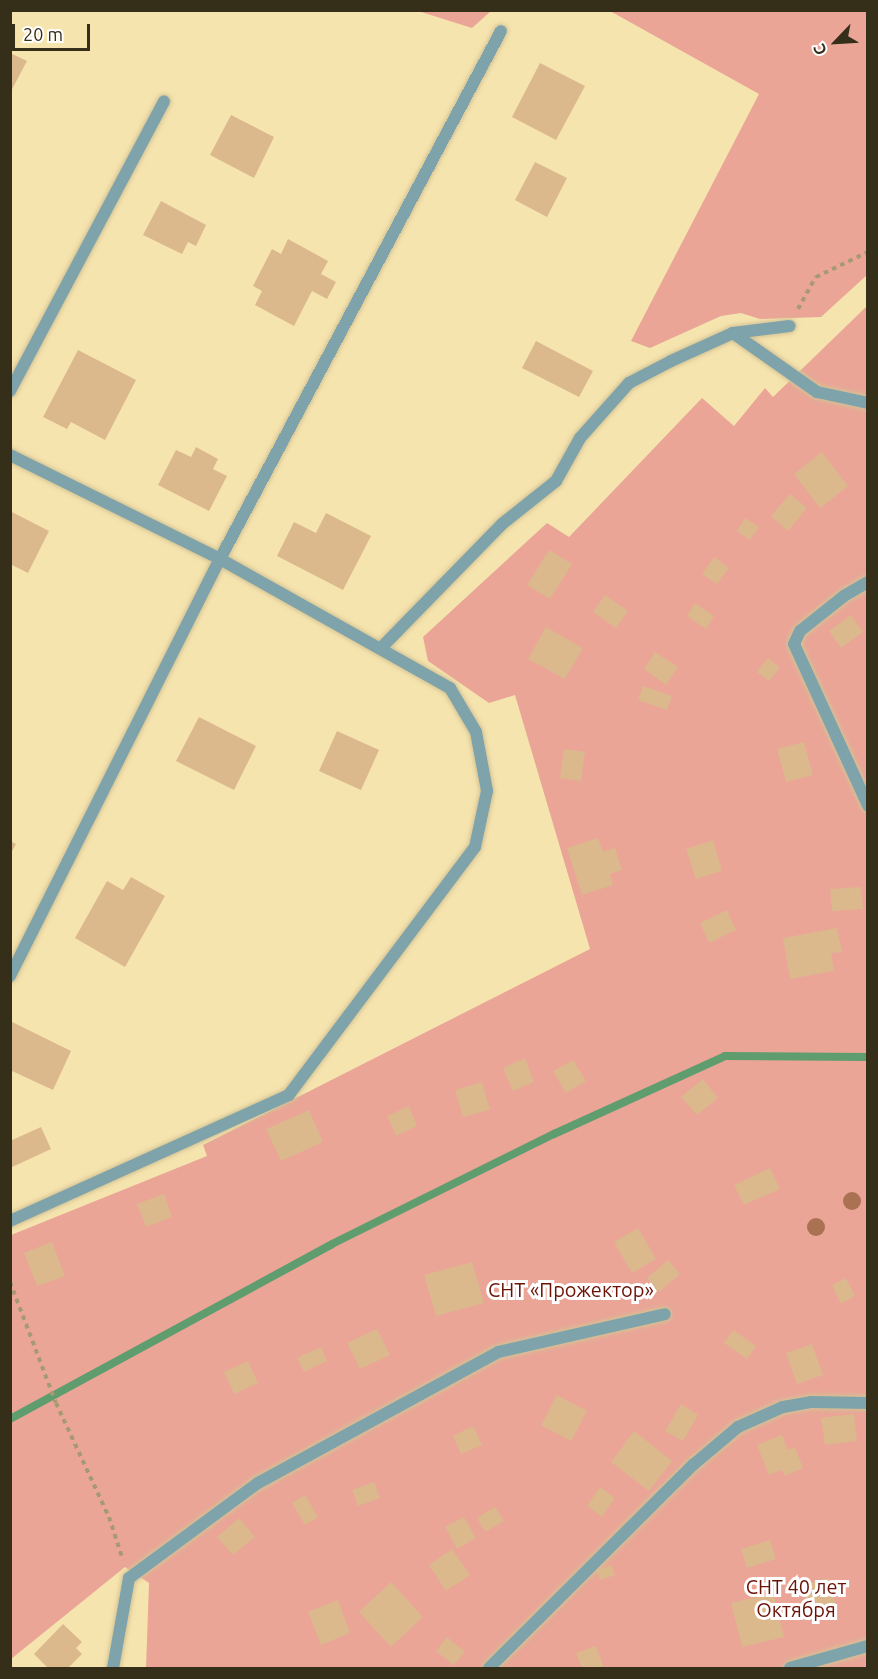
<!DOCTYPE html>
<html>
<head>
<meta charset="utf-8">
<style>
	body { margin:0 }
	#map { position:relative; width:878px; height:1679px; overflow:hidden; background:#f6e4af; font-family:Ubuntu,sans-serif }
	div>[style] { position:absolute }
	.green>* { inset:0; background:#eaa597 }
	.stream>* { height:8px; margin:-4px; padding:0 4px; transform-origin:4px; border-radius:4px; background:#5f9d6f }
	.building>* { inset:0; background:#dcb88d }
	.path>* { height:4px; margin-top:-2px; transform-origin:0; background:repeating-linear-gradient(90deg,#a79971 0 4.5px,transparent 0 9px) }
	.roads { filter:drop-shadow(0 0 2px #d3c394) drop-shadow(0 0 2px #d3c394) }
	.service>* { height:12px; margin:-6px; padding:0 6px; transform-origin:6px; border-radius:6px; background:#7ea3ab }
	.trees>* { width:18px; height:18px; margin:-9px; border-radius:50%; background:#aa7153 }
	span { translate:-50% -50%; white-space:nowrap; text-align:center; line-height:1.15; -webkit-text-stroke:6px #fff; paint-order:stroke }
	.park-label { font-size:20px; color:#6b1307 }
	.frame { position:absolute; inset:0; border:12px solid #352e19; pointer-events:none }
	.north { position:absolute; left:806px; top:12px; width:60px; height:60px; -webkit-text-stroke:4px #fff; paint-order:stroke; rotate:245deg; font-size:16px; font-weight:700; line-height:24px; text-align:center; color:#352e19 }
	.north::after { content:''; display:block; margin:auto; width:21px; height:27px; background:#352e19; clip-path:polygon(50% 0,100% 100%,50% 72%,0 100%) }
	.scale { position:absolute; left:12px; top:24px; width:78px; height:27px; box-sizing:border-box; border:3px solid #352e19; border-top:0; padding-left:8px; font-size:18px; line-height:21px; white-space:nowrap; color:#352e19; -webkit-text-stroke:4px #fff; paint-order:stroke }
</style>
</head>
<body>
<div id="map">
	<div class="green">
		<i style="clip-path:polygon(418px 11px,491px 11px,472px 28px)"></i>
		<i style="clip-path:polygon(610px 11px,867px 11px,867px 275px,821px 317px,760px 319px,741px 313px,721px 316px,650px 348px,631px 341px,759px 94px)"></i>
		<i style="clip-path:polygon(867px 306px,867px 1668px,146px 1668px,149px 1583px,125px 1567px,11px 1659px,11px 1235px,207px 1156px,203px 1145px,590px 949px,515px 695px,489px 703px,428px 661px,423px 637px,547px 523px,569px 537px,702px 398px,734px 426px,765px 388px,773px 397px)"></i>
	</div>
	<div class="stream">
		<i style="left:10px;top:1419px;width:366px;rotate:-28.5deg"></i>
		<i style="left:332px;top:1244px;width:248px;rotate:-26.4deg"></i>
		<i style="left:554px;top:1134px;width:188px;rotate:-24.5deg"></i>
		<i style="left:725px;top:1056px;width:143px;rotate:0.4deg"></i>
	</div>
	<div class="building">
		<i style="clip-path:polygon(10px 53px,27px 61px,10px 93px)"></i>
		<i style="clip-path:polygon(540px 63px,585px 86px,556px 140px,512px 117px)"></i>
		<i style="clip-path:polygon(231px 115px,274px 137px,254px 178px,210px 155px)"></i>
		<i style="clip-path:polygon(535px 162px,567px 178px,547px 217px,515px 200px)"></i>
		<i style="clip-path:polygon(161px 201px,206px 225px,196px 246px,188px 242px,182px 254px,143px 235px)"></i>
		<i style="clip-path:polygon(288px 239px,328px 261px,321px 274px,336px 282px,327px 299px,312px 291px,294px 326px,255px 305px,262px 291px,253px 286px,272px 249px,281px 254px)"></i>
		<i style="clip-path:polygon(536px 341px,593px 371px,579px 397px,522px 368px)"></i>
		<i style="clip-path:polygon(78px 350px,136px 380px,105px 440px,71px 422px,67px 429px,43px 417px)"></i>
		<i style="clip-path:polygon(196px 447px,218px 459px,213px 469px,227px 476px,209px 511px,158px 485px,176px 450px,191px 457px)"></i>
		<i style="clip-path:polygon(822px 452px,848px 486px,820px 508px,794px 474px)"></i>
		<i style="clip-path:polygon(790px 494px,807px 508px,788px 531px,771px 516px)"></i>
		<i style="clip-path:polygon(10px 511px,49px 531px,28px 573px,10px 564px)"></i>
		<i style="clip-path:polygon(326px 513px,371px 536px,343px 590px,277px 556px,294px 522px,316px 533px)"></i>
		<i style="clip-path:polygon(745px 518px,759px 527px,750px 540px,737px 531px)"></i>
		<i style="clip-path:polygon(549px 550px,572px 564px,550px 599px,527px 585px)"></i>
		<i style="clip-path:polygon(714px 557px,729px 568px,717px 584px,702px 574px)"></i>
		<i style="clip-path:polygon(605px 595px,628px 611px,616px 628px,593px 612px)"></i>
		<i style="clip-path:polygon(695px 603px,714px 616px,706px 629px,687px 616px)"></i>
		<i style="clip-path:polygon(851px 615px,863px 632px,841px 648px,829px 631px)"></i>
		<i style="clip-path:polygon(546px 627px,583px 648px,565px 679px,528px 659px)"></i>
		<i style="clip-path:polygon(655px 652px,678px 667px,666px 685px,644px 669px)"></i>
		<i style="clip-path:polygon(768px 658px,780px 668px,769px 681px,757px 672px)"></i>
		<i style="clip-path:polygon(643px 686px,672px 696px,667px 710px,638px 700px)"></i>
		<i style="clip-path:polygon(199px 717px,256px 746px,234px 790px,176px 761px)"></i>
		<i style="clip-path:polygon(337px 731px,379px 750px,361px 790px,319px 771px)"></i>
		<i style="clip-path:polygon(804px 742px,813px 775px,786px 782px,777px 749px)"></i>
		<i style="clip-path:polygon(564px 749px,585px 752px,581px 781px,560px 778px)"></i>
		<i style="clip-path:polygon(598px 838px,603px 852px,615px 848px,622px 870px,610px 874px,613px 885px,582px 895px,567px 848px)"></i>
		<i style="clip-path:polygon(713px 840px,722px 871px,696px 879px,686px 849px)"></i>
		<i style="clip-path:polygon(10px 841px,16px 844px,10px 855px)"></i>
		<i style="clip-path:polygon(131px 877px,165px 896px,125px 967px,75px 938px,107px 881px,123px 890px)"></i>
		<i style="clip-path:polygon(861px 887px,863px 909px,832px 911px,830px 889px)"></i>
		<i style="clip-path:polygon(727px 910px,736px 930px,709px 943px,700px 923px)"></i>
		<i style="clip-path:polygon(837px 928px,842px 952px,831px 953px,834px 971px,790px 979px,783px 938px)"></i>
		<i style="clip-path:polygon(10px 1021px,71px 1051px,53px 1090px,10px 1070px)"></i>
		<i style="clip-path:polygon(525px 1058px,534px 1082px,513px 1091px,503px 1068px)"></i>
		<i style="clip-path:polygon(573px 1060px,586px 1081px,566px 1093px,553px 1071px)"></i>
		<i style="clip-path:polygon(703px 1079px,718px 1098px,697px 1115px,681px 1097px)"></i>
		<i style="clip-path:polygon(482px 1082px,490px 1110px,463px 1117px,455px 1090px)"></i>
		<i style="clip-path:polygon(409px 1106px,417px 1126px,396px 1136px,387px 1116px)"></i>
		<i style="clip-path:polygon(309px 1110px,323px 1142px,281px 1161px,266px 1129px)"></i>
		<i style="clip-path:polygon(41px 1127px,51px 1149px,10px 1168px,10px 1141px)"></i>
		<i style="clip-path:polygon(770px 1168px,780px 1189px,744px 1205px,734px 1185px)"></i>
		<i style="clip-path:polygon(164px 1194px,172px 1217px,146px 1227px,137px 1204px)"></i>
		<i style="clip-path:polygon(638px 1228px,656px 1259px,632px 1273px,614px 1242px)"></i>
		<i style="clip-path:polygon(52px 1242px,65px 1276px,37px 1286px,24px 1253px)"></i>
		<i style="clip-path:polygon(668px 1260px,680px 1274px,659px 1292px,647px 1278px)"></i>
		<i style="clip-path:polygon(472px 1262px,484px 1303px,436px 1316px,424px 1275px)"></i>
		<i style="clip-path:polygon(846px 1278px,855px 1296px,841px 1304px,832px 1285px)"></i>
		<i style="clip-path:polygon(377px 1329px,390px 1355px,360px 1369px,347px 1343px)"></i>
		<i style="clip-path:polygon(733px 1330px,756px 1346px,747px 1359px,724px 1343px)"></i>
		<i style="clip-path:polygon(812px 1344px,823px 1375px,797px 1384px,786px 1353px)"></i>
		<i style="clip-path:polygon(321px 1347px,327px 1361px,304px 1372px,297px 1358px)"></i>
		<i style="clip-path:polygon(248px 1361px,258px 1383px,234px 1394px,224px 1372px)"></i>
		<i style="clip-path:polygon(557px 1395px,587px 1411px,571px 1441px,541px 1425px)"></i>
		<i style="clip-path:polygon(681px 1404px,698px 1415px,683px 1441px,665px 1431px)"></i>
		<i style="clip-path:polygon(854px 1414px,857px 1441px,825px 1445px,821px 1418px)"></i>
		<i style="clip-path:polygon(473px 1426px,482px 1445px,461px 1454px,453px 1436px)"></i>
		<i style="clip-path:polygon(634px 1431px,672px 1461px,649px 1491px,611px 1462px)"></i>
		<i style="clip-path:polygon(782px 1435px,788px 1450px,795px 1447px,803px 1468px,785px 1476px,782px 1470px,769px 1475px,757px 1445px)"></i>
		<i style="clip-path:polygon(374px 1482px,380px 1498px,358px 1506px,352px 1490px)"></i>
		<i style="clip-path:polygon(600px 1487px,615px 1498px,602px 1517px,587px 1506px)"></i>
		<i style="clip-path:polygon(305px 1495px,318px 1517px,305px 1525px,292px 1503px)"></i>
		<i style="clip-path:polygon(495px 1507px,504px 1521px,485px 1532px,477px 1518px)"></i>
		<i style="clip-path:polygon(464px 1517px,476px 1538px,457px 1549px,445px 1527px)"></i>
		<i style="clip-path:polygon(239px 1518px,255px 1537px,233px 1555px,217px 1537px)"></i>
		<i style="clip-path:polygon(770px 1540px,776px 1559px,747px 1568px,741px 1549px)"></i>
		<i style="clip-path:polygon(452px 1549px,470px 1575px,446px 1591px,429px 1565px)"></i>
		<i style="clip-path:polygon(611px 1565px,615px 1575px,600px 1580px,596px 1570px)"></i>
		<i style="clip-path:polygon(828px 1578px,837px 1608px,811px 1615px,803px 1585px)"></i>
		<i style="clip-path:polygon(391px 1582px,423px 1617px,391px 1647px,359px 1612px)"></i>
		<i style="clip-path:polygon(773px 1593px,784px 1637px,742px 1647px,731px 1603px)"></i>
		<i style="clip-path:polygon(338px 1600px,350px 1633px,321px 1645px,308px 1612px)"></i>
		<i style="clip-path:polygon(63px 1624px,82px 1642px,76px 1648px,82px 1654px,68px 1668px,48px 1668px,34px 1654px)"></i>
		<i style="clip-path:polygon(447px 1637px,465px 1652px,454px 1665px,436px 1651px)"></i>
		<i style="clip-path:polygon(596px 1646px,604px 1668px,582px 1668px,576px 1653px)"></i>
	</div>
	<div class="path">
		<i style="left:798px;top:309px;width:37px;rotate:-61deg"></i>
		<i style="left:816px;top:277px;width:58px;rotate:-25.7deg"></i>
		<i style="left:10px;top:1282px;width:129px;rotate:69.2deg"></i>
		<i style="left:56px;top:1403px;width:126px;rotate:65.1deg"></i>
		<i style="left:109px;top:1517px;width:45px;rotate:72deg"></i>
	</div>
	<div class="roads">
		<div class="service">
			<i style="left:733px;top:333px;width:57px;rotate:-7deg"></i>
			<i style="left:10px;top:391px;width:328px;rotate:-62deg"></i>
			<i style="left:10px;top:455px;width:234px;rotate:26.3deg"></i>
			<i style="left:220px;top:559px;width:264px;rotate:29.3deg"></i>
			<i style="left:450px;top:688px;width:51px;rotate:59.4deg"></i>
			<i style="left:476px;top:732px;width:60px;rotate:79.4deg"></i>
			<i style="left:487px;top:791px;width:57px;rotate:102.1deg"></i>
			<i style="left:475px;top:847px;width:310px;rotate:126.9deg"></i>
			<i style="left:289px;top:1095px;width:306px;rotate:155.7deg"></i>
			<i style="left:868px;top:582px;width:28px;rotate:150deg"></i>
			<i style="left:844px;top:596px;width:56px;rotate:141.5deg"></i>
			<i style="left:800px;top:631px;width:14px;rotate:115deg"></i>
			<i style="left:794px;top:644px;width:178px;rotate:65.4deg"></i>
			<i style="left:381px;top:648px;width:173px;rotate:-45.7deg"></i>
			<i style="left:502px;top:524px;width:69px;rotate:-38.5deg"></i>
			<i style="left:556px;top:481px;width:49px;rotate:-60.8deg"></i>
			<i style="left:580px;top:438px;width:74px;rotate:-48.3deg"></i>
			<i style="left:629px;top:383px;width:47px;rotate:-27.6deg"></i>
			<i style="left:671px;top:361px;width:68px;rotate:-24.3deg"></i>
			<i style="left:733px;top:333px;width:103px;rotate:35.1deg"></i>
			<i style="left:817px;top:392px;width:52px;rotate:12.2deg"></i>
			<i style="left:10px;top:976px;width:467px;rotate:-63.3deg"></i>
			<i style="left:220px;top:559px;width:598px;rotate:-61.98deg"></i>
			<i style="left:113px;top:1668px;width:91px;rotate:-79.9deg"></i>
			<i style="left:129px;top:1578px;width:160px;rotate:-36.4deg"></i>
			<i style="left:258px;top:1483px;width:273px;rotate:-28.6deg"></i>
			<i style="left:498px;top:1352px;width:171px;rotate:-12.8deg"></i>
			<i style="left:489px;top:1668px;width:288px;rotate:-44.9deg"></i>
			<i style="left:693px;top:1465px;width:59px;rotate:-40.2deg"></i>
			<i style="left:738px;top:1427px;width:49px;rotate:-24deg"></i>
			<i style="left:783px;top:1407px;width:28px;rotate:-10deg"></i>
			<i style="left:811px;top:1402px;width:57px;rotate:1deg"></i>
			<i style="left:790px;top:1668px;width:81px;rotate:-15.8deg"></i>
		</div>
	</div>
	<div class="trees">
		<i style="left:852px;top:1201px"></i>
		<i style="left:816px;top:1227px"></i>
	</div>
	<div class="park-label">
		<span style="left:571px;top:1289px">СНТ «Прожектор»</span>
		<span style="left:796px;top:1598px">СНТ 40 лет<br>Октября</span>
	</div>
	<div class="frame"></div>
	<div class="north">С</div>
	<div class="scale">20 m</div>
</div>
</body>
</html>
